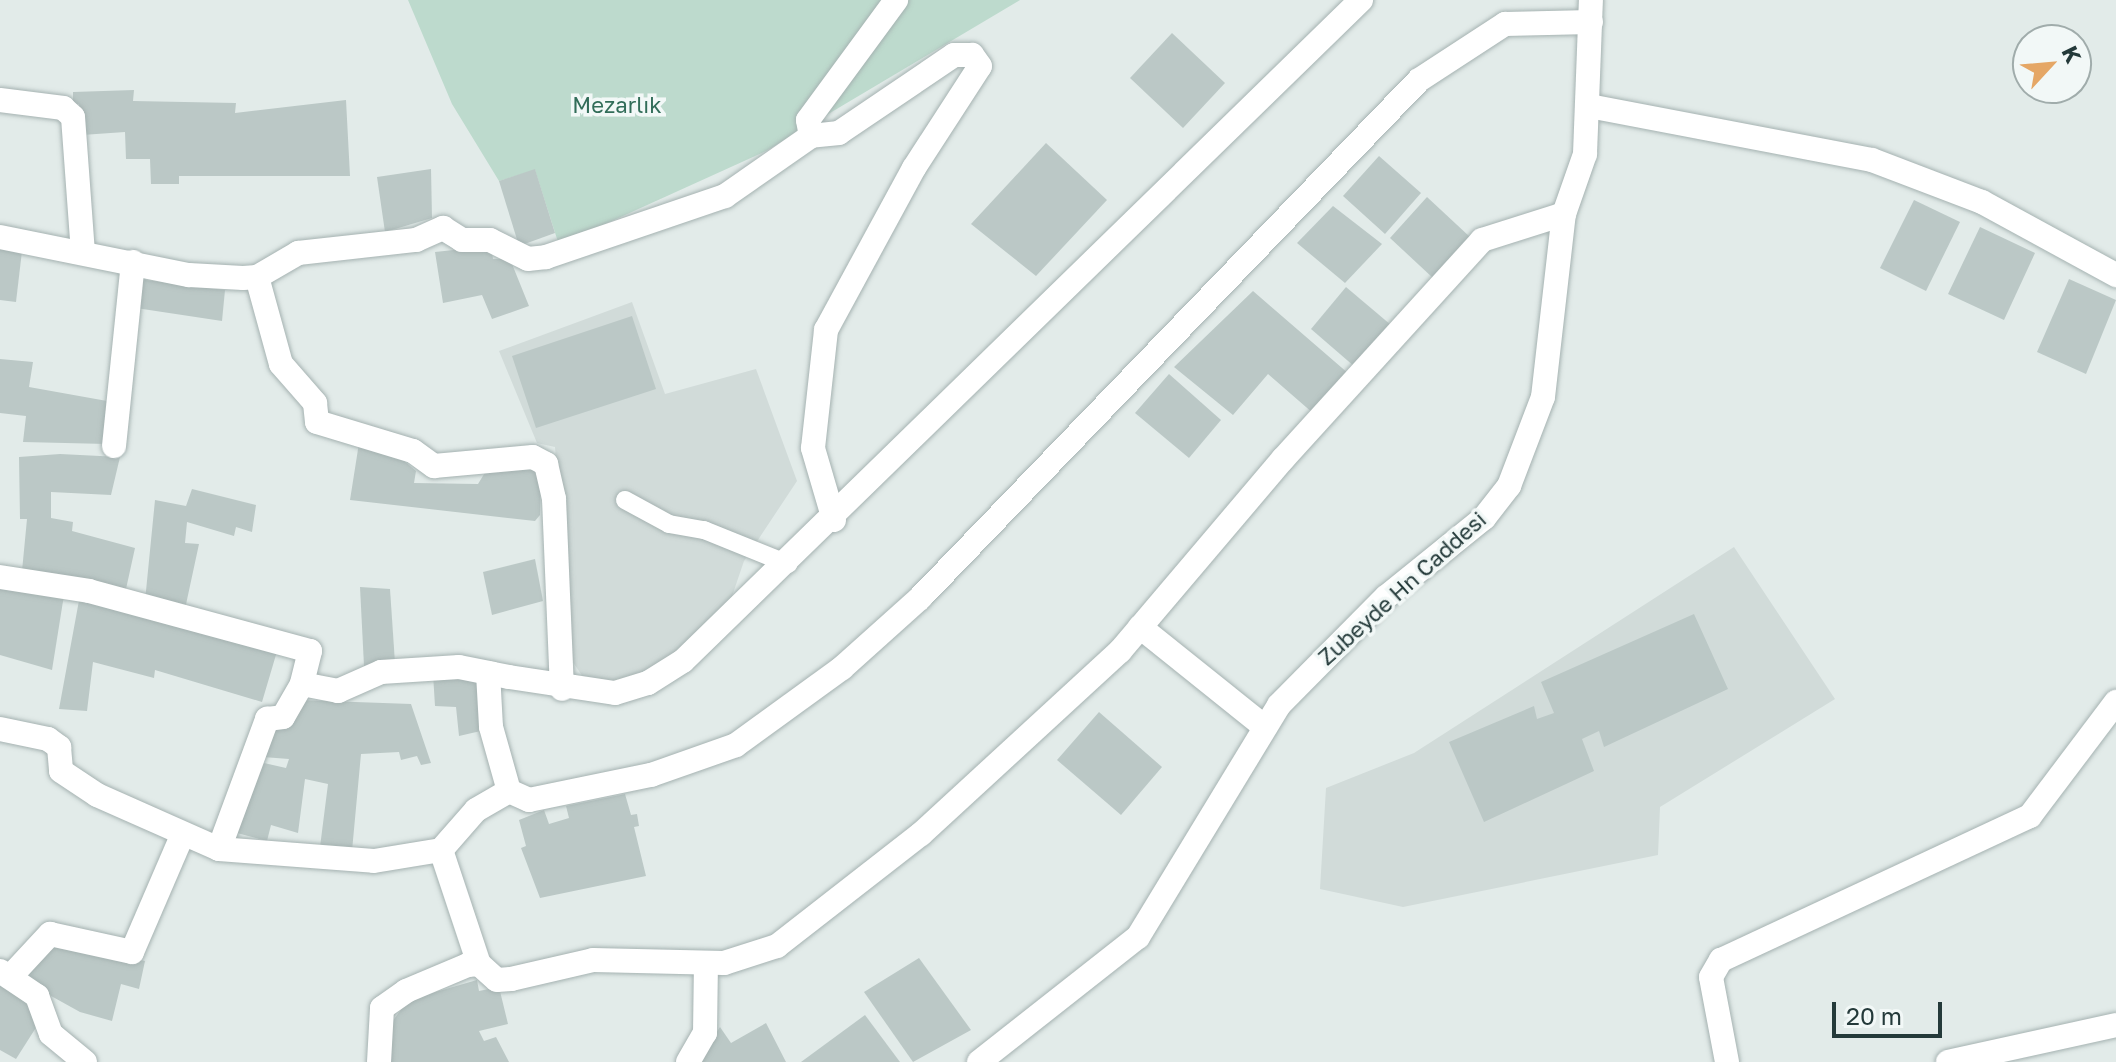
<!DOCTYPE html>
<html>
<head>
<meta charset="utf-8">
<style>
	body { margin:0 }
	#map { position:relative; width:2116px; height:1062px; overflow:hidden; background:#e2ebe9; font-family:"Golos Text",sans-serif }
	div>[style] { position:absolute }
	.built>* { inset:0; background:#d1dbd9 }
	.green>* { inset:0; background:#bddacd }
	.building>* { inset:0; background:#bbc8c6 }
	.roads { filter:drop-shadow(0 0 2px #a5b2b1) drop-shadow(0 0 2px #a5b2b1) }
	.service>* { height:18px; margin:-9px; padding:0 9px; transform-origin:9px; border-radius:9px; background:#fff }
	.pedestrian>* { height:24px; margin:-12px; padding:0 12px; transform-origin:12px; border-radius:12px; background:#fff }
	.minor>* { height:24px; margin:-12px; padding:0 12px; transform-origin:12px; border-radius:12px; background:#fff }
	.secondary>* { height:24px; margin:-12px; padding:0 12px; transform-origin:12px; border-radius:12px; background:#fff }
	span { translate:-50% -50%; white-space:nowrap; text-align:center; line-height:1.15; -webkit-text-stroke:7px #f2f8f7; paint-order:stroke }
	.park-label { font-size:22px; color:#326d59 }
	.street-label { font-size:22px; color:#243a3a }
	.north { position:absolute; left:2012px; top:24px; width:80px; height:80px; box-sizing:border-box; background:#f2f8f7; border:2px solid #a0acab; border-radius:50%; rotate:64deg; font-size:22px; font-weight:700; line-height:32px; text-align:center; color:#243a3a }
	.north::after { content:''; display:block; margin:auto; width:28px; height:36px; background:#e5a766; clip-path:polygon(50% 0,100% 100%,50% 72%,0 100%) }
	.scale { position:absolute; left:1832px; top:1002px; width:110px; height:36px; box-sizing:border-box; border:4px solid #243a3a; border-top:0; padding-left:10px; font-size:24px; line-height:28px; white-space:nowrap; color:#243a3a; -webkit-text-stroke:6px #f2f8f7; paint-order:stroke }
</style>
</head>
<body>
<div id="map">
	<div class="built">
		<i style="clip-path:polygon(632px 302px,665px 394px,756px 369px,797px 481px,744px 561px,729px 605px,690px 644px,634px 679px,588px 684px,570px 658px,555px 447px,537px 443px,499px 351px)"></i>
		<i style="clip-path:polygon(1734px 547px,1835px 699px,1660px 807px,1658px 855px,1403px 907px,1320px 889px,1326px 788px,1414px 753px)"></i>
	</div>
	<div class="green">
		<i style="clip-path:polygon(408px 0,1020px 0,766px 151px,559px 245px,535px 170px,499px 181px,452px 104px)"></i>
	</div>
	<div class="building">
		<i style="clip-path:polygon(1172px 33px,1225px 83px,1183px 128px,1130px 78px)"></i>
		<i style="clip-path:polygon(134px 90px,133px 101px,236px 103px,235px 113px,346px 100px,350px 176px,179px 176px,179px 184px,151px 184px,150px 159px,126px 159px,125px 132px,82px 135px,79px 104px,73px 105px,73px 92px)"></i>
		<i style="clip-path:polygon(1046px 143px,1107px 200px,1036px 276px,971px 224px)"></i>
		<i style="clip-path:polygon(1379px 156px,1421px 193px,1385px 234px,1343px 196px)"></i>
		<i style="clip-path:polygon(431px 169px,432px 218px,385px 232px,377px 177px)"></i>
		<i style="clip-path:polygon(535px 169px,555px 233px,519px 246px,499px 181px)"></i>
		<i style="clip-path:polygon(1427px 197px,1470px 237px,1433px 278px,1390px 238px)"></i>
		<i style="clip-path:polygon(1914px 200px,1960px 222px,1926px 291px,1880px 268px)"></i>
		<i style="clip-path:polygon(1333px 206px,1382px 244px,1345px 283px,1297px 243px)"></i>
		<i style="clip-path:polygon(1980px 227px,2035px 253px,2004px 320px,1948px 294px)"></i>
		<i style="clip-path:polygon(0 246px,22px 251px,16px 302px,0 300px)"></i>
		<i style="clip-path:polygon(491px 246px,493px 259px,510px 259px,529px 306px,492px 319px,482px 295px,443px 303px,435px 252px)"></i>
		<i style="clip-path:polygon(138px 279px,225px 290px,222px 321px,136px 308px)"></i>
		<i style="clip-path:polygon(2069px 279px,2116px 300px,2086px 374px,2037px 352px)"></i>
		<i style="clip-path:polygon(1346px 287px,1391px 325px,1355px 367px,1311px 329px)"></i>
		<i style="clip-path:polygon(1253px 291px,1349px 374px,1314px 414px,1268px 374px,1233px 415px,1174px 367px)"></i>
		<i style="clip-path:polygon(632px 316px,656px 389px,536px 428px,512px 356px)"></i>
		<i style="clip-path:polygon(0 359px,33px 362px,29px 387px,107px 401px,107px 444px,23px 442px,26px 416px,0 413px)"></i>
		<i style="clip-path:polygon(1169px 374px,1221px 420px,1189px 458px,1135px 413px)"></i>
		<i style="clip-path:polygon(359px 443px,389px 448px,416px 471px,414px 483px,478px 484px,489px 466px,536px 470px,541px 473px,540px 515px,535px 521px,350px 500px)"></i>
		<i style="clip-path:polygon(60px 454px,120px 457px,111px 495px,51px 492px,51px 518px,73px 522px,72px 531px,135px 548px,126px 589px,22px 571px,27px 519px,20px 519px,19px 457px)"></i>
		<i style="clip-path:polygon(192px 489px,256px 505px,252px 532px,236px 527px,234px 536px,187px 522px,185px 543px,199px 544px,185px 609px,145px 601px,155px 500px,186px 506px)"></i>
		<i style="clip-path:polygon(535px 559px,543px 601px,492px 615px,483px 572px)"></i>
		<i style="clip-path:polygon(0 583px,64px 595px,52px 670px,0 655px)"></i>
		<i style="clip-path:polygon(360px 587px,390px 589px,395px 663px,364px 666px)"></i>
		<i style="clip-path:polygon(80px 595px,278px 648px,262px 702px,155px 670px,154px 678px,93px 662px,87px 711px,59px 709px)"></i>
		<i style="clip-path:polygon(1694px 614px,1728px 689px,1604px 747px,1599px 731px,1582px 739px,1594px 771px,1484px 822px,1449px 742px,1534px 706px,1537px 719px,1554px 713px,1541px 682px)"></i>
		<i style="clip-path:polygon(433px 674px,479px 675px,485px 730px,459px 736px,456px 707px,435px 706px)"></i>
		<i style="clip-path:polygon(299px 700px,411px 704px,431px 763px,421px 765px,417px 756px,401px 760px,399px 752px,361px 754px,352px 851px,320px 847px,328px 784px,305px 779px,298px 833px,271px 825px,267px 841px,237px 833px,264px 763px,286px 768px,289px 759px,263px 757px,272px 724px)"></i>
		<i style="clip-path:polygon(1099px 712px,1162px 767px,1121px 815px,1057px 760px)"></i>
		<i style="clip-path:polygon(625px 794px,631px 815px,637px 814px,639px 826px,634px 827px,646px 876px,540px 898px,521px 848px,526px 846px,519px 820px,544px 810px,549px 824px,569px 818px,566px 806px)"></i>
		<i style="clip-path:polygon(49px 938px,145px 961px,139px 989px,121px 984px,112px 1021px,80px 1012px,24px 981px)"></i>
		<i style="clip-path:polygon(919px 958px,971px 1030px,913px 1062px,864px 992px)"></i>
		<i style="clip-path:polygon(477px 980px,479px 991px,499px 987px,508px 1024px,479px 1031px,484px 1041px,496px 1037px,509px 1062px,391px 1062px,392px 1022px,408px 1000px)"></i>
		<i style="clip-path:polygon(0 986px,38px 1008px,37px 1026px,16px 1059px,0 1050px)"></i>
		<i style="clip-path:polygon(865px 1015px,900px 1062px,801px 1062px)"></i>
		<i style="clip-path:polygon(766px 1023px,786px 1062px,697px 1062px,720px 1027px,731px 1043px)"></i>
	</div>
	<div class="roads">
		<div class="service">
			<i style="left:625px;top:500px;width:50px;rotate:28.6deg"></i>
			<i style="left:669px;top:524px;width:36px;rotate:10deg"></i>
			<i style="left:704px;top:530px;width:91px;rotate:22deg"></i>
		</div>
		<div class="pedestrian">
			<i style="left:0;top:100px;width:64px;rotate:7.2deg"></i>
			<i style="left:63px;top:108px;width:13px;rotate:42deg"></i>
			<i style="left:73px;top:117px;width:136px;rotate:85.8deg"></i>
			<i style="left:0;top:237px;width:193px;rotate:11.4deg"></i>
			<i style="left:189px;top:275px;width:54px;rotate:3.2deg"></i>
			<i style="left:243px;top:278px;width:14px;rotate:-4deg"></i>
			<i style="left:257px;top:277px;width:48px;rotate:-30.3deg"></i>
			<i style="left:298px;top:253px;width:119px;rotate:-6.3deg"></i>
			<i style="left:416px;top:240px;width:30px;rotate:-24deg"></i>
			<i style="left:443px;top:228px;width:22px;rotate:32deg"></i>
			<i style="left:462px;top:240px;width:28px"></i>
			<i style="left:490px;top:240px;width:42px;rotate:26.6deg"></i>
			<i style="left:528px;top:259px;width:18px;rotate:-6deg"></i>
			<i style="left:257px;top:277px;width:90px;rotate:74.6deg"></i>
			<i style="left:281px;top:364px;width:52px;rotate:48.9deg"></i>
			<i style="left:315px;top:403px;width:19px;rotate:84deg"></i>
			<i style="left:317px;top:422px;width:100px;rotate:16.8deg"></i>
			<i style="left:413px;top:451px;width:26px;rotate:36deg"></i>
			<i style="left:434px;top:466px;width:99px;rotate:-5.2deg"></i>
			<i style="left:533px;top:457px;width:15px;rotate:28deg"></i>
			<i style="left:546px;top:464px;width:36px;rotate:77deg"></i>
			<i style="left:554px;top:499px;width:190px;rotate:87.6deg"></i>
			<i style="left:114px;top:446px;width:185px;rotate:-84.1deg"></i>
			<i style="left:0;top:577px;width:90px;rotate:8.9deg"></i>
			<i style="left:89px;top:591px;width:229px;rotate:15.2deg"></i>
			<i style="left:310px;top:651px;width:34px;rotate:104deg"></i>
			<i style="left:302px;top:684px;width:37px;rotate:11deg"></i>
			<i style="left:338px;top:691px;width:47px;rotate:-23.8deg"></i>
			<i style="left:381px;top:672px;width:78px;rotate:-3.7deg"></i>
			<i style="left:459px;top:667px;width:51px;rotate:11.3deg"></i>
			<i style="left:1140px;top:627px;width:160px;rotate:38.7deg"></i>
			<i style="left:488px;top:673px;width:54px;rotate:86.8deg"></i>
			<i style="left:491px;top:727px;width:66px;rotate:74.3deg"></i>
			<i style="left:0;top:729px;width:49px;rotate:11.8deg"></i>
			<i style="left:48px;top:739px;width:14px;rotate:36deg"></i>
			<i style="left:59px;top:747px;width:24px;rotate:85deg"></i>
			<i style="left:61px;top:771px;width:43px;rotate:33.7deg"></i>
			<i style="left:97px;top:795px;width:133px;rotate:23.9deg"></i>
			<i style="left:219px;top:849px;width:155px;rotate:4.4deg"></i>
			<i style="left:374px;top:861px;width:68px;rotate:-9.3deg"></i>
			<i style="left:441px;top:850px;width:53px;rotate:-48.8deg"></i>
			<i style="left:476px;top:810px;width:38px;rotate:-30deg"></i>
			<i style="left:509px;top:791px;width:22px;rotate:24deg"></i>
			<i style="left:219px;top:849px;width:139px;rotate:-69.7deg"></i>
			<i style="left:267px;top:719px;width:16px;rotate:-7deg"></i>
			<i style="left:283px;top:717px;width:38px;rotate:-60deg"></i>
			<i style="left:441px;top:850px;width:120px;rotate:71.6deg"></i>
			<i style="left:0;top:971px;width:45px;rotate:34deg"></i>
			<i style="left:37px;top:996px;width:40px;rotate:69.8deg"></i>
			<i style="left:51px;top:1034px;width:44px;rotate:39.5deg"></i>
			<i style="left:10px;top:977px;width:59px;rotate:-47.1deg"></i>
			<i style="left:50px;top:934px;width:84px;rotate:12.4deg"></i>
			<i style="left:132px;top:952px;width:126px;rotate:-66.7deg"></i>
			<i style="left:379px;top:1062px;width:54px;rotate:-86.8deg"></i>
			<i style="left:382px;top:1008px;width:29px;rotate:-35deg"></i>
			<i style="left:406px;top:991px;width:67px;rotate:-22.8deg"></i>
			<i style="left:468px;top:965px;width:11px;rotate:-5deg"></i>
			<i style="left:479px;top:964px;width:24px;rotate:42deg"></i>
			<i style="left:497px;top:980px;width:14px;rotate:-4deg"></i>
			<i style="left:688px;top:1062px;width:34px;rotate:-60deg"></i>
			<i style="left:705px;top:1033px;width:69px;rotate:-89.2deg"></i>
		</div>
		<div class="minor">
			<i style="left:1589px;top:106px;width:288px;rotate:10.8deg"></i>
			<i style="left:1872px;top:160px;width:118px;rotate:20.9deg"></i>
			<i style="left:1982px;top:202px;width:153px;rotate:28.6deg"></i>
			<i style="left:546px;top:257px;width:189px;rotate:-18.8deg"></i>
			<i style="left:725px;top:196px;width:105px;rotate:-34.9deg"></i>
			<i style="left:834px;top:520px;width:75px;rotate:-106.3deg"></i>
			<i style="left:813px;top:448px;width:119px;rotate:-83.7deg"></i>
			<i style="left:826px;top:330px;width:184px;rotate:-61.5deg"></i>
			<i style="left:914px;top:168px;width:121px;rotate:-57.1deg"></i>
			<i style="left:980px;top:66px;width:14px;rotate:-126deg"></i>
			<i style="left:972px;top:55px;width:18px;rotate:180deg"></i>
			<i style="left:954px;top:55px;width:139px;rotate:145.9deg"></i>
			<i style="left:839px;top:133px;width:28px;rotate:174deg"></i>
			<i style="left:811px;top:136px;width:16px;rotate:-101deg"></i>
			<i style="left:808px;top:120px;width:149px;rotate:-53.7deg"></i>
			<i style="left:509px;top:677px;width:107px;rotate:8.6deg"></i>
			<i style="left:615px;top:693px;width:34px;rotate:-17deg"></i>
			<i style="left:648px;top:683px;width:41px;rotate:-32.2deg"></i>
			<i style="left:683px;top:661px;width:947px;rotate:-44.27deg"></i>
			<i style="left:529px;top:800px;width:125px;rotate:-11.6deg"></i>
			<i style="left:651px;top:775px;width:90px;rotate:-19.4deg"></i>
			<i style="left:736px;top:745px;width:131px;rotate:-36deg"></i>
			<i style="left:842px;top:668px;width:105px;rotate:-41.9deg"></i>
			<i style="left:920px;top:598px;width:719px;rotate:-46.07deg"></i>
			<i style="left:1419px;top:80px;width:103px;rotate:-33.1deg"></i>
			<i style="left:1505px;top:24px;width:86px;rotate:-1.3deg"></i>
			<i style="left:511px;top:979px;width:84px;rotate:-13deg"></i>
			<i style="left:593px;top:960px;width:131px;rotate:1.3deg"></i>
			<i style="left:724px;top:963px;width:56px;rotate:-17.8deg"></i>
			<i style="left:777px;top:946px;width:182px;rotate:-37.9deg"></i>
			<i style="left:921px;top:834px;width:270px;rotate:-42.6deg"></i>
			<i style="left:1120px;top:651px;width:252px;rotate:-49.7deg"></i>
			<i style="left:1283px;top:459px;width:296px;rotate:-47.7deg"></i>
			<i style="left:1482px;top:240px;width:86px;rotate:-17.6deg"></i>
			<i style="left:1727px;top:1062px;width:86px;rotate:-100.7deg"></i>
			<i style="left:1711px;top:977px;width:20px;rotate:-60deg"></i>
			<i style="left:1721px;top:960px;width:341px;rotate:-25deg"></i>
			<i style="left:2030px;top:816px;width:143px;rotate:-53deg"></i>
			<i style="left:1948px;top:1062px;width:172px;rotate:-12.4deg"></i>
		</div>
		<div class="secondary">
			<i style="left:979px;top:1062px;width:202px;rotate:-38.2deg"></i>
			<i style="left:1138px;top:937px;width:271px;rotate:-58.7deg"></i>
			<i style="left:1279px;top:705px;width:152px;rotate:-45.3deg"></i>
			<i style="left:1386px;top:597px;width:126px;rotate:-38.9deg"></i>
			<i style="left:1484px;top:518px;width:41px;rotate:-52deg"></i>
			<i style="left:1509px;top:486px;width:95px;rotate:-69.1deg"></i>
			<i style="left:1543px;top:397px;width:184px;rotate:-83.5deg"></i>
			<i style="left:1564px;top:214px;width:64px;rotate:-70.7deg"></i>
			<i style="left:1585px;top:154px;width:154px;rotate:-87.8deg"></i>
		</div>
	</div>
	<div class="park-label">
		<span style="left:617px;top:105px">Mezarlık</span>
	</div>
	<div class="street-label">
		<span style="left:1402px;top:588px;rotate:-42deg">Zubeyde Hn Caddesi</span>
	</div>
	<div class="north">K</div>
	<div class="scale">20 m</div>
</div>
</body>
</html>
